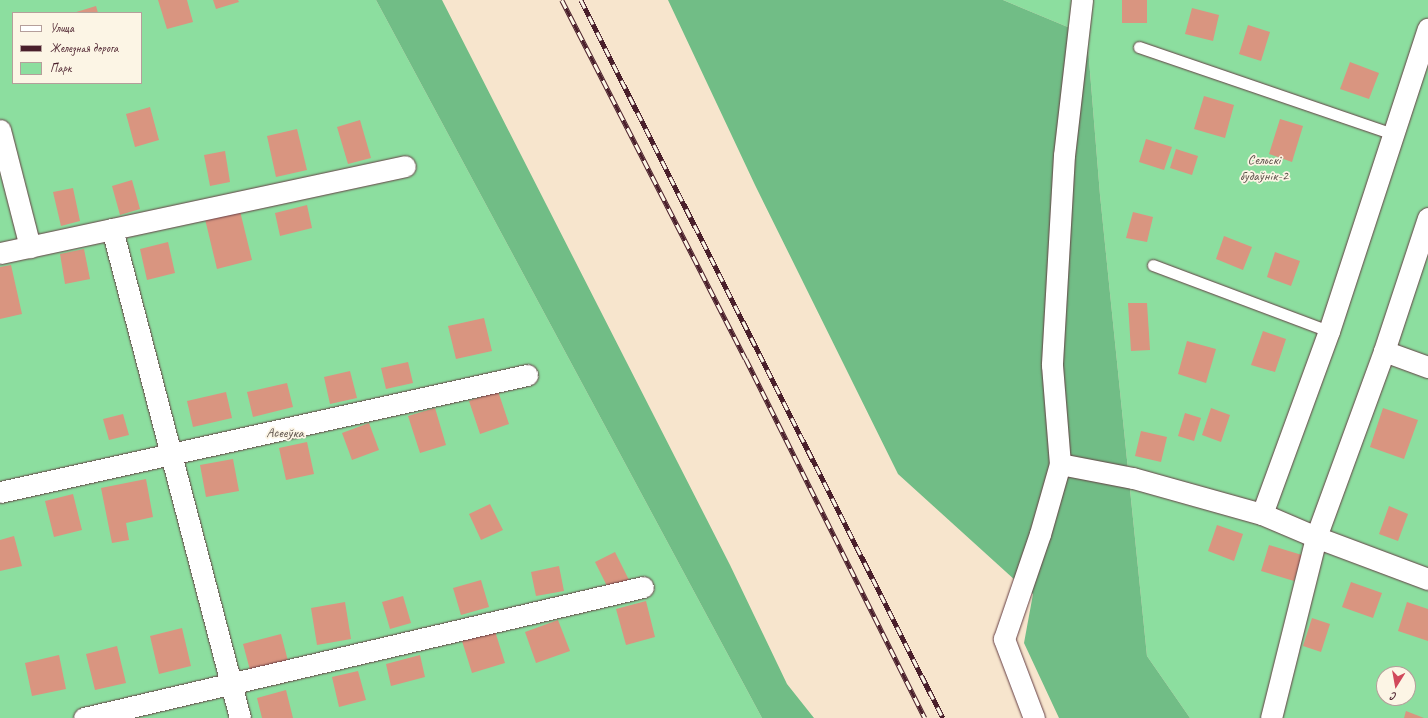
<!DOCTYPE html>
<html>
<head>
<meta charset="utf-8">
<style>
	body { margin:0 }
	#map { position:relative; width:1428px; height:718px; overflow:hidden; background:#f7e5cd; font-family:Caveat,sans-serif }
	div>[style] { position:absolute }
	.green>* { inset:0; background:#8cde9f }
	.forest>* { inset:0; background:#71bd86 }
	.building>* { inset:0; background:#d99580 }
	.roads { filter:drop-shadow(0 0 1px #643d43) drop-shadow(0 0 1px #643d43) }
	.service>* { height:11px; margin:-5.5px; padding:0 5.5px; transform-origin:5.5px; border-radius:5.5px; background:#fff }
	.minor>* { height:21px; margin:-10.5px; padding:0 10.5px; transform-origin:10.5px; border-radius:10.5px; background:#fff }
	.rail>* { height:4.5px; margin-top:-2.25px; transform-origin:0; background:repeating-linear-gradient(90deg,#fcf5e5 0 9px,#4a1f2b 0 18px); box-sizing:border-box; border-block:1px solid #4a1f2b }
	span { translate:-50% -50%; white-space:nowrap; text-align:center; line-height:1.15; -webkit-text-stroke:3.5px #fcf5e5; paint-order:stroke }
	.park-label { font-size:14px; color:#5a4f48 }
	.legend { position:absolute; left:12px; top:12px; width:130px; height:72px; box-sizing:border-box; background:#fcf5e5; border:1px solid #b59f9b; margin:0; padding:5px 7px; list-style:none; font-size:12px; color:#4a1f2b }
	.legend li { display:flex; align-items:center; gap:8px; height:20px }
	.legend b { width:20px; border:1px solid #b59f9b }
	.north { position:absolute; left:1376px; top:666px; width:40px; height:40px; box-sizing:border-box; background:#fcf5e5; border:1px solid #b59f9b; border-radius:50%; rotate:191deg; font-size:11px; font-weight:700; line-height:16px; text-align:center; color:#4a1f2b }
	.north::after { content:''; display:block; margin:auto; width:14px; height:18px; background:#d1495b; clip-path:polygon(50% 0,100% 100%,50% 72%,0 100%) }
</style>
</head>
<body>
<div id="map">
	<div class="green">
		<i style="clip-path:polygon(evenodd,0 0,376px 0,762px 718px,0 718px,0 0,13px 13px,141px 13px,141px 83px,13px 83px,13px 13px)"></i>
		<i style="clip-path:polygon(evenodd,1003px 0,1428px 0,1428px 718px,1190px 718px,1147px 656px,1100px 195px,1087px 35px,1003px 0,1384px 674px,1408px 674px,1408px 698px,1384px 698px,1384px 674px)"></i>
	</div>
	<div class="forest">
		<i style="clip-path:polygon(376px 0,442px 0,730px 565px,787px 684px,814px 718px,762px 718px)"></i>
		<i style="clip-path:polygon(668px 0,1003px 0,1087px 35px,1100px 195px,1147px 656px,1190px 718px,1059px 718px,1024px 643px,1033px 594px,1016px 581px,898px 474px,755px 185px)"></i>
	</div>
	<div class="building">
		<i style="clip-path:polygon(158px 0,187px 0,193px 22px,167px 29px)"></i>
		<i style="clip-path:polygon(213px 0,238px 0,239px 2px,216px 9px)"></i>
		<i style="clip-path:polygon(1122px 0,1147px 0,1147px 23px,1122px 23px)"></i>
		<i style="clip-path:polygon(96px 6px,98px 13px,73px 13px)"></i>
		<i style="clip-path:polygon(1192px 8px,1219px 15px,1213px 41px,1185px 34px)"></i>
		<i style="clip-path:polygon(1248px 25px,1270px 32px,1261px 61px,1239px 54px)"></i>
		<i style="clip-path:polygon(1350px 62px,1379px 73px,1369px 99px,1340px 89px)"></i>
		<i style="clip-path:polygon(1204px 96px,1234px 105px,1225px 138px,1194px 129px)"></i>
		<i style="clip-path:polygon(150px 107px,159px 140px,135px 147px,126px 114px)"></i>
		<i style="clip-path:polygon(1280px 119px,1303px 126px,1292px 162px,1269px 154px)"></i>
		<i style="clip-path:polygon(360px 120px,371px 158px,348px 164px,337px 127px)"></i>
		<i style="clip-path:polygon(297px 129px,307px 170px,276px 177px,267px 136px)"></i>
		<i style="clip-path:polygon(1146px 139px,1172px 147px,1164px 170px,1139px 162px)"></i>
		<i style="clip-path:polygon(1176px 149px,1198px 156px,1192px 175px,1170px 168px)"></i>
		<i style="clip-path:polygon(225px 151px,230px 182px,210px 186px,204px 155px)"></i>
		<i style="clip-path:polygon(132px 180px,140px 209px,120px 215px,112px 186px)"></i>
		<i style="clip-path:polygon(73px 188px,80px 221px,61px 226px,53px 192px)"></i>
		<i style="clip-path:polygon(307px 205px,312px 228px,280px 236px,275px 213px)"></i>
		<i style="clip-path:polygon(240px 211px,252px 260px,217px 269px,205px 219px)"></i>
		<i style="clip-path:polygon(1133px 212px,1153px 217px,1147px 242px,1126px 238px)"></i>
		<i style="clip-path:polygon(1224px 236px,1252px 247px,1243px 270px,1216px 259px)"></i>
		<i style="clip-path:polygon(168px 242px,175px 273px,147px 280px,140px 249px)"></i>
		<i style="clip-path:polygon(84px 249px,90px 279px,65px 284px,60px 254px)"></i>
		<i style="clip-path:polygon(1275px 252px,1300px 261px,1291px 286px,1267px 277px)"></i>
		<i style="clip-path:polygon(11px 265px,22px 314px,0 319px,0 267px)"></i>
		<i style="clip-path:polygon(1128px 303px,1147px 303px,1150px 350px,1131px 351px)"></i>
		<i style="clip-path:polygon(484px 318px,492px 351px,456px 359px,448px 326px)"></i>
		<i style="clip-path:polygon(1263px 331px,1286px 339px,1275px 372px,1251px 365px)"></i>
		<i style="clip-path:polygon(1187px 341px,1216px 349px,1206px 383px,1178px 374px)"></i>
		<i style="clip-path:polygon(408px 362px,413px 383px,386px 389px,381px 368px)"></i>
		<i style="clip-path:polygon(350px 371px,357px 398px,330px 404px,324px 377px)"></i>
		<i style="clip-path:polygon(287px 383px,293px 407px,253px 417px,247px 392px)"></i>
		<i style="clip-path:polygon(498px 391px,509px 424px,480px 434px,469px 401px)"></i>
		<i style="clip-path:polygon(226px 392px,232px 418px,193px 427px,187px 401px)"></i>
		<i style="clip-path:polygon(435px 408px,446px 445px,420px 453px,408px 416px)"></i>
		<i style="clip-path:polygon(1211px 408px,1230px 415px,1221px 442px,1202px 435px)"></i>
		<i style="clip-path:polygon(1383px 408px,1418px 420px,1404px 459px,1370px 447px)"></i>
		<i style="clip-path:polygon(1185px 413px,1201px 418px,1194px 441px,1178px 436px)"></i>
		<i style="clip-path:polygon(123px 414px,129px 435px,109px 440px,103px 419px)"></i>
		<i style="clip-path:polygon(369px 423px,379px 450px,352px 460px,342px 433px)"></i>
		<i style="clip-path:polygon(1141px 431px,1167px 437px,1161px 462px,1135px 456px)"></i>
		<i style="clip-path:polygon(307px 442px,314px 474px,286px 480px,279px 448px)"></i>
		<i style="clip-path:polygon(233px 459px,239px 491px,206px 497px,200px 465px)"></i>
		<i style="clip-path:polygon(146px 479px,153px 517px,126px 523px,129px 540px,112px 543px,101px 488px)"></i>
		<i style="clip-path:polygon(73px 494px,82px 530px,54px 537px,45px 501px)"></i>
		<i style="clip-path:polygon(490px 504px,503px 530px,481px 540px,469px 514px)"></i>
		<i style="clip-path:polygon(1389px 506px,1408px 514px,1398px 541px,1379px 534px)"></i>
		<i style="clip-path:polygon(1217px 525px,1243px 534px,1234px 561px,1208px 551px)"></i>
		<i style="clip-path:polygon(14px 536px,22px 566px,0 571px,0 540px)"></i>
		<i style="clip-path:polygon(1269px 545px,1302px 555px,1294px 581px,1261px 571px)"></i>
		<i style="clip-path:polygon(615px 552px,629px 580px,609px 590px,595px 562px)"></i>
		<i style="clip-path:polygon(559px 566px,564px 591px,536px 596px,531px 572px)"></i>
		<i style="clip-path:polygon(481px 580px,489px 607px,461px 615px,453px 588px)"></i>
		<i style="clip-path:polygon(1351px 582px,1382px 593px,1373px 618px,1342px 607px)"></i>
		<i style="clip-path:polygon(403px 596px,411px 623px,390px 629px,382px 602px)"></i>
		<i style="clip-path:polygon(646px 601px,655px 637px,626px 645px,616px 609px)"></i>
		<i style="clip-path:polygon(345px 602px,351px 639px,317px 645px,311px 608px)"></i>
		<i style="clip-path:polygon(1407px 602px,1428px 609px,1428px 641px,1398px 631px)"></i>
		<i style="clip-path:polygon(1312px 618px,1330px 624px,1321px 652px,1303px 646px)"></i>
		<i style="clip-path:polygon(558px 620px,570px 651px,536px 663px,525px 632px)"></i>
		<i style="clip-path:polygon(182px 628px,191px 666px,159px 674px,150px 636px)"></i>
		<i style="clip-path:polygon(495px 631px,505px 663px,472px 673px,462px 641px)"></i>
		<i style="clip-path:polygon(281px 634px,288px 661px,250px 670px,243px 644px)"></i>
		<i style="clip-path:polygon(117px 646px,126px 683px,95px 690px,86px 654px)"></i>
		<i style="clip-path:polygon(59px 655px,66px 689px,32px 696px,25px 663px)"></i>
		<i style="clip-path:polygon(420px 655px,425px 677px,391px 686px,386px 664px)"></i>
		<i style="clip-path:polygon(358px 671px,366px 700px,339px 707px,332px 677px)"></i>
		<i style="clip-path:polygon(286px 690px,293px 718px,262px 718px,257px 698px)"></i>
		<i style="clip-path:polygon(1406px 711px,1424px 718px,1404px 718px)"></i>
	</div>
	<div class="roads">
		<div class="service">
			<i style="left:1139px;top:47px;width:268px;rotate:18.9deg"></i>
			<i style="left:1153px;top:265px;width:188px;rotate:20.6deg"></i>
		</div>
		<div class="minor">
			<i style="left:1082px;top:0;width:156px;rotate:96.6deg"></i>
			<i style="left:1064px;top:155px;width:210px;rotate:93.3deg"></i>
			<i style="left:1052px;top:365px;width:99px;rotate:85.4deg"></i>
			<i style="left:1060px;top:464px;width:74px;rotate:10.9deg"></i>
			<i style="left:1133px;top:478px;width:134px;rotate:15.6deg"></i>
			<i style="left:1262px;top:514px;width:59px;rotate:23.1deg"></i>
			<i style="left:1316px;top:537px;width:198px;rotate:-69.9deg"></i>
			<i style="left:1384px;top:351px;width:140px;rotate:-71.7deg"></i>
			<i style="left:0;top:130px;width:121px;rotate:75.6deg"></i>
			<i style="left:112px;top:229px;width:505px;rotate:75.33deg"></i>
			<i style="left:0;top:253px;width:414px;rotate:-12.1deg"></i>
			<i style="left:1384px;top:351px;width:47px;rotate:20deg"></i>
			<i style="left:0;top:492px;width:540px;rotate:-12.52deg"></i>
			<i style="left:1262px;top:514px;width:195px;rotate:-69.9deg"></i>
			<i style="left:1329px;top:331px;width:318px;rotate:-71.9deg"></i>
			<i style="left:84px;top:718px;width:574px;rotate:-13.19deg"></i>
			<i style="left:1034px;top:718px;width:85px;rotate:-110.8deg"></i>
			<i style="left:1004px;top:639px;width:111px;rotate:-71.1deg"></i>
			<i style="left:1040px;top:534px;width:73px;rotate:-74.1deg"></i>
			<i style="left:1271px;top:718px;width:187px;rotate:-76deg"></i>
			<i style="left:1316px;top:537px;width:120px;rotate:20.6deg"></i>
		</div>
	</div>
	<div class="rail">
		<i style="left:562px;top:0;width:403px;rotate:62.9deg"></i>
		<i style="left:746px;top:359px;width:401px;rotate:63.5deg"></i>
		<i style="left:581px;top:0;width:804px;rotate:63.24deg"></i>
	</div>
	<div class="park-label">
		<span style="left:1264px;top:168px">Сельскі<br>будаўнік-2</span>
		<span style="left:285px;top:433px">Асееўка</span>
	</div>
	<ul class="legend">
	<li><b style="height:5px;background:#fff"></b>Улица</li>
	<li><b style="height:5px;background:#4a1f2b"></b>Железная дорога</li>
	<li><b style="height:11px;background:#8cde9f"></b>Парк</li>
	</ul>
	<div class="north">С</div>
</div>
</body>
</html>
